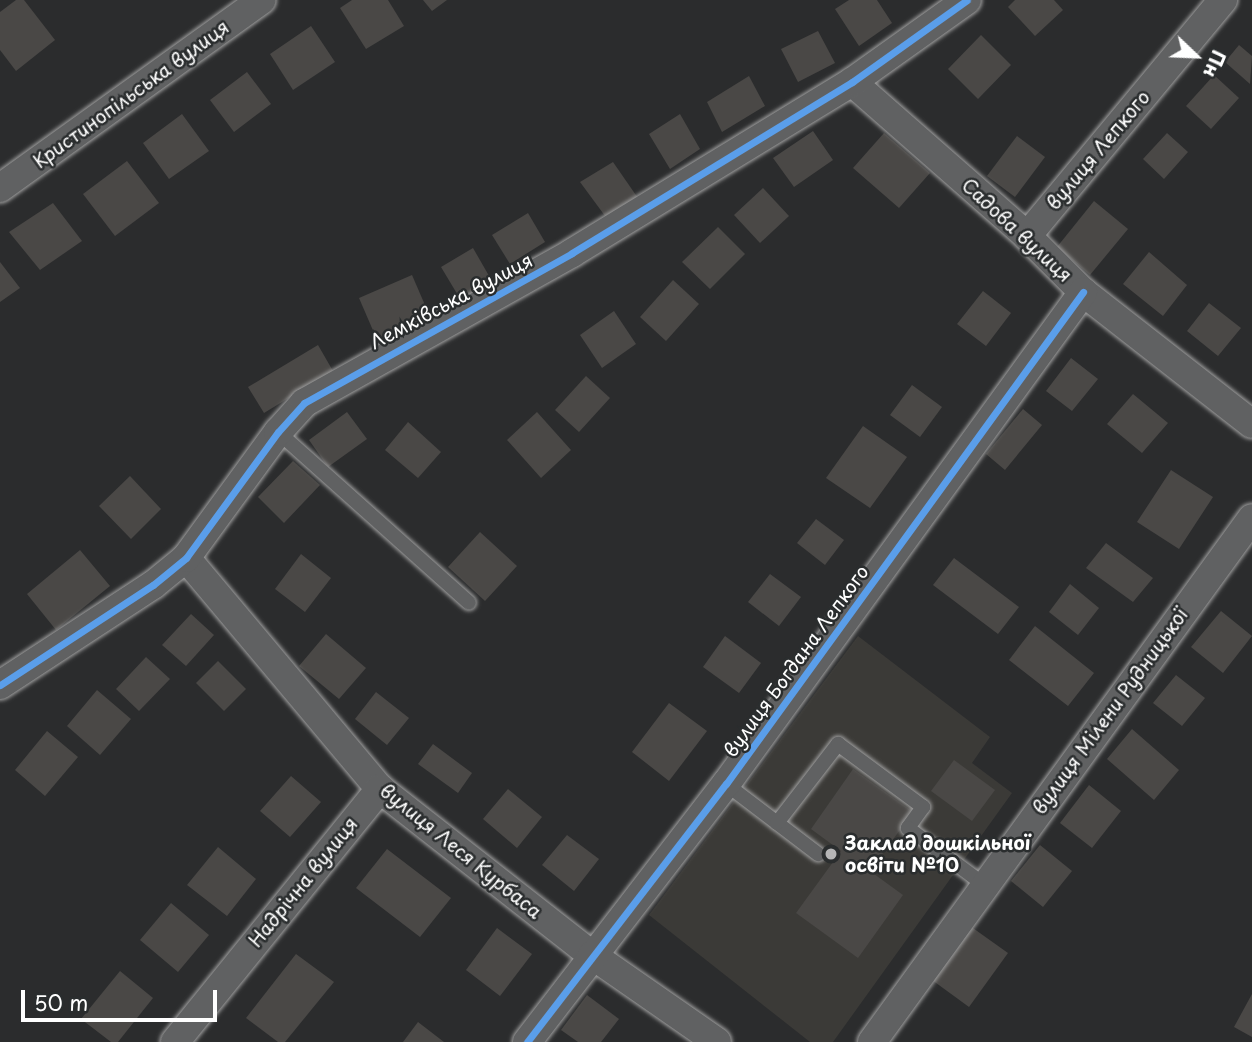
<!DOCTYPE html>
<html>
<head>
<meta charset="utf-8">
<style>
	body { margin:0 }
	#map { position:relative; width:1252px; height:1042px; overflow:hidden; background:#2b2c2d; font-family:"Playpen Sans",sans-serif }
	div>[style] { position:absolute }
	.built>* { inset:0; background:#3b3a37 }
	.building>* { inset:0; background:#4a4846 }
	.roads { filter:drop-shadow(0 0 2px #a0a0a0) drop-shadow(0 0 2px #a0a0a0) }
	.lane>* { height:14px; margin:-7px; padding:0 7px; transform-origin:7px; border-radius:7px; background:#606162 }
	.street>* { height:28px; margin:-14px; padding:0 14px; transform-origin:14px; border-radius:14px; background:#606162 }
	.cycleway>* { height:7px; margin:-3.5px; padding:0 3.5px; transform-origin:3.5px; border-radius:3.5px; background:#5a9eea }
	.dots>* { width:19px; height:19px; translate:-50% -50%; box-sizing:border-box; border:4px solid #2a2d2e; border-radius:50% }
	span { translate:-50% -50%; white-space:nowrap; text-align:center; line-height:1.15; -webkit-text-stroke:5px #2a2d2e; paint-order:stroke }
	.street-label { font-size:19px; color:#fff }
	.poi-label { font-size:19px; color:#fff; font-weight:700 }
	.left { translate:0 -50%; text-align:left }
	.north { position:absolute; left:1161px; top:21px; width:70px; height:70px; -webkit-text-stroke:5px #2a2d2e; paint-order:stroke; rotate:113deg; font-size:19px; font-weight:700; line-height:28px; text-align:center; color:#fff }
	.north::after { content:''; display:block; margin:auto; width:24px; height:32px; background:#fff; clip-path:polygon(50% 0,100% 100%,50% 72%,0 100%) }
	.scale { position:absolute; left:21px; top:990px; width:196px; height:32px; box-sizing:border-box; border:4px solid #fff; border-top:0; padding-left:9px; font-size:21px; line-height:24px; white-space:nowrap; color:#fff; -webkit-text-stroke:5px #2a2d2e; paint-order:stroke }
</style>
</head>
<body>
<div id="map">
	<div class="built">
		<i style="clip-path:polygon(858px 636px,990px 737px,972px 763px,1012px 793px,833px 1042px,810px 1042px,649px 915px)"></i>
	</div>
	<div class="building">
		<i style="clip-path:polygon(16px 0,24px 0,55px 40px,16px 71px,0 50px,0 12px)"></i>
		<i style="clip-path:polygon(352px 0,388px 0,404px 26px,366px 49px,340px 8px)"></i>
		<i style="clip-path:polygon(423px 0,447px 0,432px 11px)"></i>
		<i style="clip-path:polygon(849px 0,877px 0,892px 23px,859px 46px,835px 9px)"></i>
		<i style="clip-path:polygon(1015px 0,1054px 0,1063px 10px,1035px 36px,1008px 7px)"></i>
		<i style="clip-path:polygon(311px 26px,335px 62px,293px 90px,270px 54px)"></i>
		<i style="clip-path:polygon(818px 31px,835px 63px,798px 82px,781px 49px)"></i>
		<i style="clip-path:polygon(981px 35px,1011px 65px,978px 99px,948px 69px)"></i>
		<i style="clip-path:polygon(1239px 45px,1252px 56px,1250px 84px,1225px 62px)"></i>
		<i style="clip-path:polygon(247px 72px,271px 104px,234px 132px,210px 100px)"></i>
		<i style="clip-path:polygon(1214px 75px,1239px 98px,1211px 129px,1186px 106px)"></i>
		<i style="clip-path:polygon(749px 76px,765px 106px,722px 132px,707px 102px)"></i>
		<i style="clip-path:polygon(182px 114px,209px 151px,169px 179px,143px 143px)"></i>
		<i style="clip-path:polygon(680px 114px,700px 149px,670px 169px,649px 134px)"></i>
		<i style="clip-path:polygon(813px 131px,833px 160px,794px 187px,773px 158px)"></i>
		<i style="clip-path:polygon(884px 133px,930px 173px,899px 208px,853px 168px)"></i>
		<i style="clip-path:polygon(1167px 133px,1188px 152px,1164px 179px,1143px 159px)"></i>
		<i style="clip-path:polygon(1017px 136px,1045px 157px,1015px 197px,987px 176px)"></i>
		<i style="clip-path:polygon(127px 161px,159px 203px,115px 236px,83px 194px)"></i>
		<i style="clip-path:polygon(613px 162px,640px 201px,608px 220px,580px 182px)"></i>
		<i style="clip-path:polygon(763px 188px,789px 216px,760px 243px,734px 215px)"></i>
		<i style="clip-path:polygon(1094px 201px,1128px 229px,1090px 275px,1057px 247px)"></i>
		<i style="clip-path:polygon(53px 203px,82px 241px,40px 270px,9px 232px)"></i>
		<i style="clip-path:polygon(528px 213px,545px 242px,510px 264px,492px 235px)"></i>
		<i style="clip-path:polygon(718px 227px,745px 254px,710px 289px,682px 262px)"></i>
		<i style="clip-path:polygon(473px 248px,496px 288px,465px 307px,441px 267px)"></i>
		<i style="clip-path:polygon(1149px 252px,1187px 285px,1163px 316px,1123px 284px)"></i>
		<i style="clip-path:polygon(0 262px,20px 288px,0 302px)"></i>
		<i style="clip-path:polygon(412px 275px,431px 319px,378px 342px,359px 298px)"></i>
		<i style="clip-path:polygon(673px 280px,699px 304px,666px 341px,640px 317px)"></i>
		<i style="clip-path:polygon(983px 291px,1011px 313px,986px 346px,957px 324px)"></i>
		<i style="clip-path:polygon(1209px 303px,1241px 328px,1218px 356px,1187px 331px)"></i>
		<i style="clip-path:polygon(614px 311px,636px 344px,602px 368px,580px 335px)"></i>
		<i style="clip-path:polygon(318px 345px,333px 371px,264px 413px,248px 387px)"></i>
		<i style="clip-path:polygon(1071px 358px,1098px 379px,1072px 411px,1046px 391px)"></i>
		<i style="clip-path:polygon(586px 376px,610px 398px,579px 432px,555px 410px)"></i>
		<i style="clip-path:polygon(912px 385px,942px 407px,920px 437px,890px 415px)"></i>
		<i style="clip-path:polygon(1133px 394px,1168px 423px,1142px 453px,1107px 424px)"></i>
		<i style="clip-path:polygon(1023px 409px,1042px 425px,1005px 470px,986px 454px)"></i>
		<i style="clip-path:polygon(347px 412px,367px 439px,328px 467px,309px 440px)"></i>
		<i style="clip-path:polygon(537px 412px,571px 450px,541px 478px,507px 440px)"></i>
		<i style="clip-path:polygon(408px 422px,441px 452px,418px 478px,385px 450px)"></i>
		<i style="clip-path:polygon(863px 426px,907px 457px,870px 508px,826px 478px)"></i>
		<i style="clip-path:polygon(293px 461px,320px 485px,284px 523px,258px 497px)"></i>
		<i style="clip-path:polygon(1171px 470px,1213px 497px,1179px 549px,1137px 522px)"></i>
		<i style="clip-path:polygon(130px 476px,161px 509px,131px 539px,99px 506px)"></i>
		<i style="clip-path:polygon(816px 519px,844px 540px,825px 565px,797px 543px)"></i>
		<i style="clip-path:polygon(480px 532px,517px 566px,485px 601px,448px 567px)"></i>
		<i style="clip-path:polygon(1106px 543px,1153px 578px,1133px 602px,1086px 568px)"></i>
		<i style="clip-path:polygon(80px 550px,110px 586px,56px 630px,27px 594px)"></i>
		<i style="clip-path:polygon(301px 554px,331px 578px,305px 612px,275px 589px)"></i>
		<i style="clip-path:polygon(954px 558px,1019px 607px,998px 634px,933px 585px)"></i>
		<i style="clip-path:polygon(770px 574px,801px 597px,779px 626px,748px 602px)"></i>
		<i style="clip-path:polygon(1070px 584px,1099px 608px,1078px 635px,1049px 612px)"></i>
		<i style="clip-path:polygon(1221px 611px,1252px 636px,1223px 673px,1191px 647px)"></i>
		<i style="clip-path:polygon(191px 614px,214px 635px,186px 666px,162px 645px)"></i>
		<i style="clip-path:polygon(1035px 626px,1094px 673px,1068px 706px,1009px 660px)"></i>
		<i style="clip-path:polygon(326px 634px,366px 668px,339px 699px,299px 666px)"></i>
		<i style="clip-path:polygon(725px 636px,761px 663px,739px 693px,703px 667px)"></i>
		<i style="clip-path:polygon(146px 657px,170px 679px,139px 711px,116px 689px)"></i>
		<i style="clip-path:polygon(218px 661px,246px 689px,224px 711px,196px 683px)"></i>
		<i style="clip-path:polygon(1176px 675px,1205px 698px,1182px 726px,1153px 703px)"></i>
		<i style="clip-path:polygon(97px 690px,131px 719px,100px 755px,67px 726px)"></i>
		<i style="clip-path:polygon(376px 692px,409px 718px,387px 745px,355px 719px)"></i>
		<i style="clip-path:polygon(669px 703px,707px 731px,669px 781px,632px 752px)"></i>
		<i style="clip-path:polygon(1132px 729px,1179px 770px,1154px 800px,1107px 759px)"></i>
		<i style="clip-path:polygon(47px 731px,78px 757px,45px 796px,15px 770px)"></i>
		<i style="clip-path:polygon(433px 744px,472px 773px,458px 793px,418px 764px)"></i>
		<i style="clip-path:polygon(954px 760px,995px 790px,972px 821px,931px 791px)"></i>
		<i style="clip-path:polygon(853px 769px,913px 812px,870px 871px,903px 895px,858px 958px,796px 913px,841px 851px,811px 829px)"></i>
		<i style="clip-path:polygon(291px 776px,321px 802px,290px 837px,260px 811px)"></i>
		<i style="clip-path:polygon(1089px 785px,1121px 811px,1092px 848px,1060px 823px)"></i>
		<i style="clip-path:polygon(508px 789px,542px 817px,517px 848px,483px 819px)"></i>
		<i style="clip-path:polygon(567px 835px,599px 859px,574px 891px,542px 865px)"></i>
		<i style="clip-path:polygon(1040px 845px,1072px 871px,1043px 907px,1011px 881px)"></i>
		<i style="clip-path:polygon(218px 847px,256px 879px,227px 916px,187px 885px)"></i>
		<i style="clip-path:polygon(387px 849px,451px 898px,420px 937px,356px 888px)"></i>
		<i style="clip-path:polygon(171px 903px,209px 935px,178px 972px,140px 940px)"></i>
		<i style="clip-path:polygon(970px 926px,1008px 953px,969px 1007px,932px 980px)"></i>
		<i style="clip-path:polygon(497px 928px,532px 954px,500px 996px,466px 970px)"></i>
		<i style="clip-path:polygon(296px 954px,334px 982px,285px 1042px,278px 1042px,246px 1018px)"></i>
		<i style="clip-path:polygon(120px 971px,153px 998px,118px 1042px,111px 1042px,81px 1019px)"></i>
		<i style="clip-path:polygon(1252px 994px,1252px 1037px,1234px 1027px)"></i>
		<i style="clip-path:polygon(587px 995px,619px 1019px,601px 1042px,578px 1042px,561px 1030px)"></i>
		<i style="clip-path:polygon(418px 1022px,444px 1042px,403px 1042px)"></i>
	</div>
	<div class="roads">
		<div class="lane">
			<i style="left:278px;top:432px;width:256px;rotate:41.8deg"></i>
			<i style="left:726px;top:784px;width:116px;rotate:37.3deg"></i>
			<i style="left:777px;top:823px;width:100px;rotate:-52.3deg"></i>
			<i style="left:838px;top:744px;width:106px;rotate:36.5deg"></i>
			<i style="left:923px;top:807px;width:26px;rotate:126deg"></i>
			<i style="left:908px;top:828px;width:94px;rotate:36.7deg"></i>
		</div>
		<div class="street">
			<i style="left:852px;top:82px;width:233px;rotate:41.3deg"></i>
			<i style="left:1027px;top:236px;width:79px;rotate:45deg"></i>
			<i style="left:1083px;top:292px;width:214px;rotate:38deg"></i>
			<i style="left:0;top:188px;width:322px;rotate:-35.7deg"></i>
			<i style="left:1027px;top:236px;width:307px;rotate:-50.3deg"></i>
			<i style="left:186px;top:558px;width:302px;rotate:50deg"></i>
			<i style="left:380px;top:789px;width:269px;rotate:38.1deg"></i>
			<i style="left:592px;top:955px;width:152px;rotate:34.8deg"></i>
			<i style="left:0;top:685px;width:183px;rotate:-33.2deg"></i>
			<i style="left:153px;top:585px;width:43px;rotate:-39.3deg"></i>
			<i style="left:186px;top:558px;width:156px;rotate:-53.9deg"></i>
			<i style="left:278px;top:432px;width:39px;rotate:-48deg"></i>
			<i style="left:304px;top:403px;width:307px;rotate:-29.2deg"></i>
			<i style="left:572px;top:253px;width:328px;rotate:-31.4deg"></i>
			<i style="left:852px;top:82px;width:141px;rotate:-35.5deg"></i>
			<i style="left:175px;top:1042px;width:326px;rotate:-51deg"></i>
			<i style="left:527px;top:1042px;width:326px;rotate:-52.4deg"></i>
			<i style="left:726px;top:784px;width:608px;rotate:-54.03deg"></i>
			<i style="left:872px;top:1042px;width:647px;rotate:-54.05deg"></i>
		</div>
	</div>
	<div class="cycleway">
		<i style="left:0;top:685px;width:183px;rotate:-33.2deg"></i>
		<i style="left:153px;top:585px;width:43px;rotate:-39.3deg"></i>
		<i style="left:186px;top:558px;width:156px;rotate:-53.9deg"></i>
		<i style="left:278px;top:432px;width:39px;rotate:-48deg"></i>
		<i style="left:304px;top:403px;width:307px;rotate:-29.2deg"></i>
		<i style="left:572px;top:253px;width:328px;rotate:-31.4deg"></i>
		<i style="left:852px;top:82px;width:141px;rotate:-35.5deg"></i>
		<i style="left:527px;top:1042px;width:326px;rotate:-52.4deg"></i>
		<i style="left:726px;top:784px;width:608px;rotate:-54.03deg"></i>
	</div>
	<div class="dots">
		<i style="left:831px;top:854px;background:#b5b5b6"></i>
	</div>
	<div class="street-label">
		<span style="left:131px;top:94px;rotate:-36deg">Кристинопільська вулиця</span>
		<span style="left:1098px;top:150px;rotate:-50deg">вулиця Лепкого</span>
		<span style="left:1017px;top:230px;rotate:43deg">Садова вулиця</span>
		<span style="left:451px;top:301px;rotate:-28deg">Лемківська вулиця</span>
		<span style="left:796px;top:661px;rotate:-54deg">вулиця Богдана Лепкого</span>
		<span style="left:1110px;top:711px;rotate:-54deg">вулиця Мілени Рудницької</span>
		<span style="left:461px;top:851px;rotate:39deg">вулиця Леся Курбаса</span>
		<span style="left:303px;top:882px;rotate:-51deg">Надрічна вулиця</span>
	</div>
	<div class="poi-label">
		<span class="left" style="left:845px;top:854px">Заклад дошкільної<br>освіти №10</span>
	</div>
	<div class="north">Пн</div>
	<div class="scale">50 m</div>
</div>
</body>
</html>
